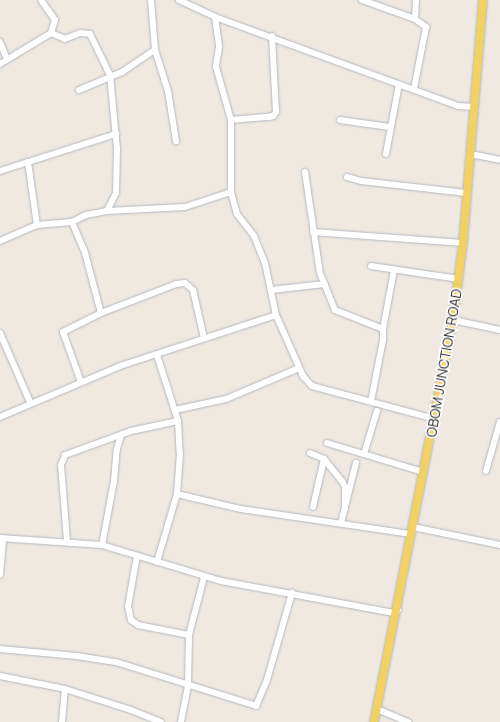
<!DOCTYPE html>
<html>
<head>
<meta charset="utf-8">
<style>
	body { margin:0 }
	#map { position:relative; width:500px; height:722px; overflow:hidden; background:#efe9e1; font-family:Manrope,sans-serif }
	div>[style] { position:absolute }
	.roads { filter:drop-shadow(0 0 1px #b4b7c1) drop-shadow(0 0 1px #b4b7c1) }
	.minor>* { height:6px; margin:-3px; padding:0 3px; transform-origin:3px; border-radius:3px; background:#fff }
	.major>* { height:8px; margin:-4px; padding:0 4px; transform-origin:4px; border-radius:4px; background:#f2d163 }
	span { translate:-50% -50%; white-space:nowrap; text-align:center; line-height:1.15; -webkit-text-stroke:3.5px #fff; paint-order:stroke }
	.street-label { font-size:14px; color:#2e2e2e }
</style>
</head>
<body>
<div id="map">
	<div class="roads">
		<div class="minor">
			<i style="left:151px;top:0;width:50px;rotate:85.4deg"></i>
			<i style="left:155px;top:50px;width:43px;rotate:72.4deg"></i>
			<i style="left:168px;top:91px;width:51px;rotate:80.9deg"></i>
			<i style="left:179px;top:0;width:40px;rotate:25deg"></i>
			<i style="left:215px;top:17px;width:259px;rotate:20.1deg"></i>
			<i style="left:458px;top:106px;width:16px;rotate:4deg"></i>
			<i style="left:362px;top:0;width:56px;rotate:19.7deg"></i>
			<i style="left:415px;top:19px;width:14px;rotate:36deg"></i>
			<i style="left:426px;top:27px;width:63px;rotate:101deg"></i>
			<i style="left:215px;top:17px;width:30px;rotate:82deg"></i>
			<i style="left:219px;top:47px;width:20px;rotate:99deg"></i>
			<i style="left:216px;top:67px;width:55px;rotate:74.2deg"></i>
			<i style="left:231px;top:120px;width:72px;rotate:90deg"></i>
			<i style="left:231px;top:192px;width:23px;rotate:75deg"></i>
			<i style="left:237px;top:214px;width:28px;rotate:52deg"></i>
			<i style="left:254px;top:236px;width:29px;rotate:68deg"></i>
			<i style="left:265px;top:263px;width:53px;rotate:78.1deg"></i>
			<i style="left:276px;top:315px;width:67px;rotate:66.1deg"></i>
			<i style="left:303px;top:376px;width:13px;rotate:48deg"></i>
			<i style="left:312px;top:386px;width:127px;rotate:15deg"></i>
			<i style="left:415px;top:19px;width:19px;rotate:-87deg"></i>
			<i style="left:51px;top:33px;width:15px;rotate:23deg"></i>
			<i style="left:65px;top:39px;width:16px;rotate:-22deg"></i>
			<i style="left:80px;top:33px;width:10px;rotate:6deg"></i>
			<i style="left:90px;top:34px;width:46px;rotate:64deg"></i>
			<i style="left:110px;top:75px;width:74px;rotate:84.6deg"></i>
			<i style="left:117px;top:149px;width:44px;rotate:91.3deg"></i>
			<i style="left:116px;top:193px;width:20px;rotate:117deg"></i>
			<i style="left:0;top:42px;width:18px;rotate:68deg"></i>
			<i style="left:0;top:64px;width:60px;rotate:-31.3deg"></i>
			<i style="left:51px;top:33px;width:14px;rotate:-73deg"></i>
			<i style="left:55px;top:20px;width:24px;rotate:-125deg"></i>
			<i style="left:79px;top:90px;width:47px;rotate:-22.7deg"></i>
			<i style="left:122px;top:72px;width:40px;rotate:-34deg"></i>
			<i style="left:231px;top:120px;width:38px;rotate:-5deg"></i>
			<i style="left:269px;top:117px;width:4px;rotate:-14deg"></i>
			<i style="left:273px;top:116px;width:5px;rotate:-53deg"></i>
			<i style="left:276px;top:112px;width:76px;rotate:-93deg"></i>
			<i style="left:340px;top:120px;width:50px;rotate:8deg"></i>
			<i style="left:386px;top:154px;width:71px;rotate:-79.5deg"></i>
			<i style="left:470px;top:154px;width:31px;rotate:11deg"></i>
			<i style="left:28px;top:162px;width:64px;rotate:81.9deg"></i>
			<i style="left:0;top:171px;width:122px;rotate:-17.7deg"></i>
			<i style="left:305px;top:172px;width:102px;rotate:81.6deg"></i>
			<i style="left:320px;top:273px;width:40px;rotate:68deg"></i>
			<i style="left:335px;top:310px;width:52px;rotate:21.6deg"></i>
			<i style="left:383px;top:329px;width:11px;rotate:90deg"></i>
			<i style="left:383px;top:340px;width:62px;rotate:101.1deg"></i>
			<i style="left:347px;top:177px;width:15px;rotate:16deg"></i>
			<i style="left:361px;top:181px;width:106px;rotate:6.5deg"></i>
			<i style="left:72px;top:222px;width:34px;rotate:67deg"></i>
			<i style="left:85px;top:253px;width:62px;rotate:75.1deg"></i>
			<i style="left:313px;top:232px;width:150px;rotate:4.2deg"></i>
			<i style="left:0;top:241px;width:40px;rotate:-23.4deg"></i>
			<i style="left:37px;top:225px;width:35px;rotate:-5deg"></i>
			<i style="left:72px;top:222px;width:16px;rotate:-27deg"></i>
			<i style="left:86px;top:215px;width:21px;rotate:-11deg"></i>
			<i style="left:107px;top:211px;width:78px;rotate:-2.9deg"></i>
			<i style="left:185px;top:207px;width:48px;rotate:-18.1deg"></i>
			<i style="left:371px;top:266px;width:89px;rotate:8.4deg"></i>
			<i style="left:271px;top:290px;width:54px;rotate:-6.3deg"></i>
			<i style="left:453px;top:320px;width:48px;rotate:12deg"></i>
			<i style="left:383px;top:329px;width:60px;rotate:-79.4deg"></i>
			<i style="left:0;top:333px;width:75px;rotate:66.5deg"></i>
			<i style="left:157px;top:355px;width:69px;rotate:72.3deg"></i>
			<i style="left:178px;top:421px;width:33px;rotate:87deg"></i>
			<i style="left:180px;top:454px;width:40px;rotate:94.3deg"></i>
			<i style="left:177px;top:494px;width:71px;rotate:106.4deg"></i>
			<i style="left:81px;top:382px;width:53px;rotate:-109.8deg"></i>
			<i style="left:63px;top:332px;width:42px;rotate:-26.6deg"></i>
			<i style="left:101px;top:313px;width:80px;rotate:-21.1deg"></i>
			<i style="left:176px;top:284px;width:9px;rotate:-6deg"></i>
			<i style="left:185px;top:283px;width:11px;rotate:41deg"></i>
			<i style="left:193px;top:290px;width:49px;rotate:77.1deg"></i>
			<i style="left:175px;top:410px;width:52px;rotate:-12.2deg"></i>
			<i style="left:226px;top:399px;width:79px;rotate:-23deg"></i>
			<i style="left:0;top:417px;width:130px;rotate:-23deg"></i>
			<i style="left:120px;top:366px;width:164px;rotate:-18.1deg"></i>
			<i style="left:327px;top:443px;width:100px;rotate:16.8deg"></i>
			<i style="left:310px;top:453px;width:15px;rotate:23deg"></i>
			<i style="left:324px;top:459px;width:28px;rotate:51deg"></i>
			<i style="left:342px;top:481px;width:7px;rotate:63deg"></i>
			<i style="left:345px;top:487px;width:22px;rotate:90deg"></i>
			<i style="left:364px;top:454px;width:45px;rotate:-73.2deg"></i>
			<i style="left:486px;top:471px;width:51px;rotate:-74.1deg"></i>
			<i style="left:177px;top:494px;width:66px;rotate:13.2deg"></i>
			<i style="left:241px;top:509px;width:172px;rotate:8.4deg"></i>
			<i style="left:313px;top:507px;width:49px;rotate:-77.1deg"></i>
			<i style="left:341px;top:523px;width:62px;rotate:-76deg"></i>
			<i style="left:413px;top:527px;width:89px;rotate:11.7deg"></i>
			<i style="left:0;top:538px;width:102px;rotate:3.9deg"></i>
			<i style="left:102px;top:545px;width:124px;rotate:16.8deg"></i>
			<i style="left:221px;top:581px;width:176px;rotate:10.5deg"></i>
			<i style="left:394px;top:613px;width:5px;rotate:-37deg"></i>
			<i style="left:67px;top:541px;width:76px;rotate:-94.5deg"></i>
			<i style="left:61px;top:465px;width:11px;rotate:-68deg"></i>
			<i style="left:65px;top:455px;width:70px;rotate:-20deg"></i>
			<i style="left:131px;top:431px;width:48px;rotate:-12deg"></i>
			<i style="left:102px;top:545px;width:65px;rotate:-79.4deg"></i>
			<i style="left:114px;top:481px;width:32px;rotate:-85deg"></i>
			<i style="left:117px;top:449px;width:15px;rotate:-74deg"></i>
			<i style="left:137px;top:556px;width:51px;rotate:100.2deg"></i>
			<i style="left:128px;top:606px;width:14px;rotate:78deg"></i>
			<i style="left:131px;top:620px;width:9px;rotate:36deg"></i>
			<i style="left:138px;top:625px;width:52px;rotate:11.1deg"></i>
			<i style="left:0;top:575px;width:37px;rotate:-85deg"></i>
			<i style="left:0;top:649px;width:77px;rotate:5.2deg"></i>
			<i style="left:77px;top:656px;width:39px;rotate:9deg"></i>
			<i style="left:116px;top:662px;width:147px;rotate:17.4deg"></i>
			<i style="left:256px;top:706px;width:28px;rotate:-67deg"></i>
			<i style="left:267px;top:680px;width:91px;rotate:-74deg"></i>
			<i style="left:0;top:676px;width:66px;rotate:11.3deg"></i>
			<i style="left:65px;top:689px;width:69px;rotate:17.7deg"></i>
			<i style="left:131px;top:710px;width:32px;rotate:22deg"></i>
			<i style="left:377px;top:709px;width:34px;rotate:23deg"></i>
			<i style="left:62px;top:722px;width:33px;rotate:-85deg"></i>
			<i style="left:181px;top:722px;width:37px;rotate:-79deg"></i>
			<i style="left:188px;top:686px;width:51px;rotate:-88.9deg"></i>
			<i style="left:189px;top:635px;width:60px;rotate:-75.5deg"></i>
		</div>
		<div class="major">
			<i style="left:374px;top:722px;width:410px;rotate:-78.9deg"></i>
			<i style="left:453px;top:320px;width:78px;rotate:-82.6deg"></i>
			<i style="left:463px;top:243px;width:244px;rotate:-85.3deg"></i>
		</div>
	</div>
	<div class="street-label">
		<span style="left:444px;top:363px;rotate:-80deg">OBOM JUNCTION ROAD</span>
	</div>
</div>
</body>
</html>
